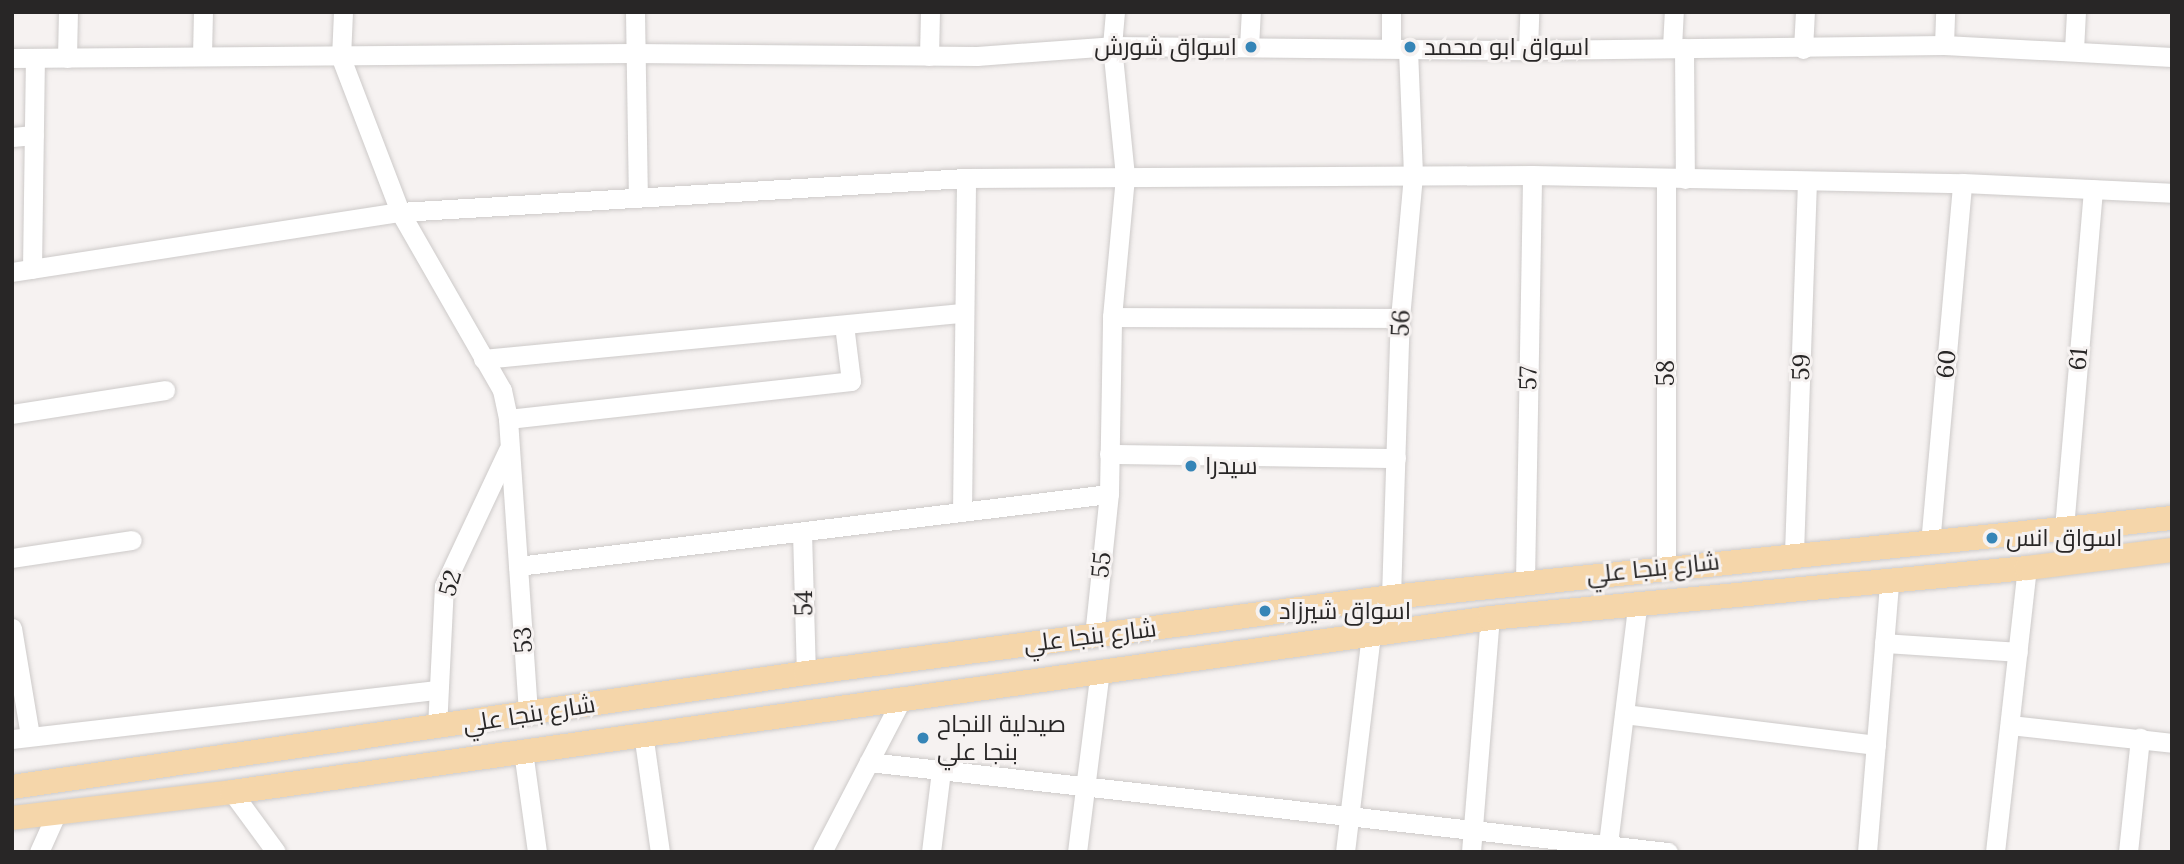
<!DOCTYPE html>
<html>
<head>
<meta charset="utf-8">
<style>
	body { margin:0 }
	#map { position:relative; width:2184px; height:864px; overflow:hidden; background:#f6f2f1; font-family:Lora,Cairo,serif }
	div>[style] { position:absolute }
	.roads { filter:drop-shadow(0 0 2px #cdcac9) drop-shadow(0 0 2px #cdcac9) }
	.minor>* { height:19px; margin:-9.5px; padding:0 9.5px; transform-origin:9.5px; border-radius:9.5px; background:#fff }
	.major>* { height:24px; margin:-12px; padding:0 12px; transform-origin:12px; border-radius:12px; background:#f5d6aa }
	.dots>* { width:19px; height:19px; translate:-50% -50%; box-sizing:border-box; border:4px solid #f6f2f1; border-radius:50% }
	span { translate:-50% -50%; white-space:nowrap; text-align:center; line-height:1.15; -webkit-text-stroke:6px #f6f2f1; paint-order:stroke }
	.poi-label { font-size:24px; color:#282626 }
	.right { translate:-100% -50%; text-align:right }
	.left { translate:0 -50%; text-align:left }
	.street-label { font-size:24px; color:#282626 }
	.frame { position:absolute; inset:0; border:14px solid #282626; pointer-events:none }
</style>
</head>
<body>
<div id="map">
	<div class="roads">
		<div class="minor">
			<i style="left:343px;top:12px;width:46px;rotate:92.5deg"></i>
			<i style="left:341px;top:58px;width:165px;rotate:69deg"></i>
			<i style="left:400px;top:212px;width:205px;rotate:60.2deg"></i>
			<i style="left:502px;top:390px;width:30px;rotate:78deg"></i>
			<i style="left:508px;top:419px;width:296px;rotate:86.1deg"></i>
			<i style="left:635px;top:12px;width:183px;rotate:89.1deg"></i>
			<i style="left:1944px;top:45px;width:33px;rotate:-88deg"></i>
			<i style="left:1249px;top:47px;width:35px;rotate:-87deg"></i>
			<i style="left:1672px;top:47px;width:35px;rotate:-87deg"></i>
			<i style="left:1391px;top:48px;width:36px;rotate:-90deg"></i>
			<i style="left:1684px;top:48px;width:131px;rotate:89.6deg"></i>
			<i style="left:1803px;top:49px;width:37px;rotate:-87deg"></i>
			<i style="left:1528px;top:50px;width:38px;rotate:-88deg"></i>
			<i style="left:2074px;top:50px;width:38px;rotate:-87deg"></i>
			<i style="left:202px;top:55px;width:43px;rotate:-88.7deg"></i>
			<i style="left:929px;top:56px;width:44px;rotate:-88.7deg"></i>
			<i style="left:12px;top:58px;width:620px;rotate:-0.46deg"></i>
			<i style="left:632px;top:53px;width:345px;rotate:0.5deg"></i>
			<i style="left:977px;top:56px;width:135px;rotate:-4.2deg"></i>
			<i style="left:1112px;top:46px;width:416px;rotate:0.6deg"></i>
			<i style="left:1528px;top:50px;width:416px;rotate:-0.7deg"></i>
			<i style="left:1944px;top:45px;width:228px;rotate:3deg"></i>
			<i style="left:67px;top:58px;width:46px;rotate:-88.8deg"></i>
			<i style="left:12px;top:137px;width:22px;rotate:-5deg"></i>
			<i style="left:1666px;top:179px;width:388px;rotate:90deg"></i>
			<i style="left:32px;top:269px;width:210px;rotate:-89.2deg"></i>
			<i style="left:12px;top:272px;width:393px;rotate:-8.8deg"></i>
			<i style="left:400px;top:212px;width:567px;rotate:-3.44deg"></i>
			<i style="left:966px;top:178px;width:566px;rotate:-0.3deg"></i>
			<i style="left:1532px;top:175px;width:430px;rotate:1.1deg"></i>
			<i style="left:1962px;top:183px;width:210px;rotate:2.7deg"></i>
			<i style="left:1112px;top:317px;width:288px;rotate:0.2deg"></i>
			<i style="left:483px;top:359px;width:481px;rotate:-5.5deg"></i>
			<i style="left:12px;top:414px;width:155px;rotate:-8.9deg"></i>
			<i style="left:508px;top:419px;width:345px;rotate:-6.3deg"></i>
			<i style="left:851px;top:381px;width:56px;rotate:-97.1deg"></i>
			<i style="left:1109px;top:454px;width:287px;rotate:0.8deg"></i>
			<i style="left:962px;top:512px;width:334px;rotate:-89.3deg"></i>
			<i style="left:2064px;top:528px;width:340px;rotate:-85.1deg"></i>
			<i style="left:802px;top:532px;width:141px;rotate:88.4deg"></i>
			<i style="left:1930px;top:544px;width:362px;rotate:-84.9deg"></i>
			<i style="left:1794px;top:553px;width:371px;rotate:-88deg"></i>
			<i style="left:12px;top:558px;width:121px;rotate:-8.5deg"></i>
			<i style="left:518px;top:566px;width:595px;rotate:-6.95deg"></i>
			<i style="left:1525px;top:581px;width:406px;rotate:-89deg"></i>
			<i style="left:1391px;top:597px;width:279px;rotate:-88.2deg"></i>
			<i style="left:1400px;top:318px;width:145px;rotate:-84.8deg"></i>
			<i style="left:1413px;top:174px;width:125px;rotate:-92.3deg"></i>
			<i style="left:12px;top:628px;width:109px;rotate:80.5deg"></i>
			<i style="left:1094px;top:636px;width:143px;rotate:-84deg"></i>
			<i style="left:1109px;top:494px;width:177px;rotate:-89deg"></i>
			<i style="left:1112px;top:317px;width:142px;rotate:-84.7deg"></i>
			<i style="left:1125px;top:176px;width:131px;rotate:-95.7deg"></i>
			<i style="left:1112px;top:46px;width:34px;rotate:-85deg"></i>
			<i style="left:1884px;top:643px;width:134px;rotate:3.8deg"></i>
			<i style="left:1624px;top:714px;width:254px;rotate:7deg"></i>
			<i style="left:2010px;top:725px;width:163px;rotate:6.3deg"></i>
			<i style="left:437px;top:728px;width:142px;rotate:-87.2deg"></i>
			<i style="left:444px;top:586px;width:150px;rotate:-64.8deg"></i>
			<i style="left:643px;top:733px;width:120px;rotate:81.9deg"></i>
			<i style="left:12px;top:739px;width:427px;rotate:-6.6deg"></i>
			<i style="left:523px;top:751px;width:102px;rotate:82.1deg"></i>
			<i style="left:869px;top:762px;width:804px;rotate:6.43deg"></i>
			<i style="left:232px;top:792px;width:74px;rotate:53.7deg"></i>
			<i style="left:39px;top:852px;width:44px;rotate:-65.8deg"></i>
			<i style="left:822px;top:852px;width:174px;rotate:-62.5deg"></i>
			<i style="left:931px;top:852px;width:83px;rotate:-83deg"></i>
			<i style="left:1077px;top:852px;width:182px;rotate:-82.8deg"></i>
			<i style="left:1345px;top:852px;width:220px;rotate:-83.2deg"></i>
			<i style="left:1471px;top:852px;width:235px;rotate:-85.4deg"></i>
			<i style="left:1607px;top:852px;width:248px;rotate:-83deg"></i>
			<i style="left:1867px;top:852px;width:271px;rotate:-85.3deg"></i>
			<i style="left:1995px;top:852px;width:286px;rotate:-83.6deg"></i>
			<i style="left:2128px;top:852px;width:115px;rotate:-84deg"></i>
		</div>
		<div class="major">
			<i style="left:12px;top:787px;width:802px;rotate:-8.17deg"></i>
			<i style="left:806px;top:673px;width:590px;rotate:-7.4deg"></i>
			<i style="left:1391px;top:597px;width:785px;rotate:-5.78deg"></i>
			<i style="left:12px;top:818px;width:222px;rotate:-6.7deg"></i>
			<i style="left:232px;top:792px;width:1270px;rotate:-7.87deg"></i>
			<i style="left:1490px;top:618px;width:539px;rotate:-5.32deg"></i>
			<i style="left:2027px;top:568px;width:146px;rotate:-7.1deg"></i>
		</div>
	</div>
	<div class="dots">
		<i style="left:1251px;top:47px;background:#3685b7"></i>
		<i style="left:1410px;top:47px;background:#3685b7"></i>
		<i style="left:1191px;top:466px;background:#3685b7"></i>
		<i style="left:1992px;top:538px;background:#3685b7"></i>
		<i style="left:1265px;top:611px;background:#3685b7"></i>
		<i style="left:923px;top:738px;background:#3685b7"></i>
	</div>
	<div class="poi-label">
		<span class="right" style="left:1237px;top:47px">اسواق شورش</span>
		<span class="left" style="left:1424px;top:47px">اسواق ابو محمد</span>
		<span class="left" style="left:1205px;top:466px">سيدرا</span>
		<span class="left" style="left:2006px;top:538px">اسواق انس</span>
		<span class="left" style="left:1279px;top:611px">اسواق شيرزاد</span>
		<span class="left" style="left:937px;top:738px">صيدلية النجاح<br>بنجا علي</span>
	</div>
	<div class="street-label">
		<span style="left:1401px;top:323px;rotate:-87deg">56</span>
		<span style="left:2078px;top:359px;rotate:-85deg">61</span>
		<span style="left:1946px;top:364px;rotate:-85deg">60</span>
		<span style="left:1801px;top:367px;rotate:-88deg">59</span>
		<span style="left:1666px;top:373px;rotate:-90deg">58</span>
		<span style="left:1528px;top:378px;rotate:-89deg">57</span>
		<span style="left:1101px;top:565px;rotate:-84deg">55</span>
		<span style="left:1653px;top:568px;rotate:-6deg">شارع بنجا علي</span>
		<span style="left:450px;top:583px;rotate:-73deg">52</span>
		<span style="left:804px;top:603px;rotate:-91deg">54</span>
		<span style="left:1090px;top:636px;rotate:-7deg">شارع بنجا علي</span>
		<span style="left:523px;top:640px;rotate:-94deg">53</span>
		<span style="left:529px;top:714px;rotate:-9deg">شارع بنجا علي</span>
	</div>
	<div class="frame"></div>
</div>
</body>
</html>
